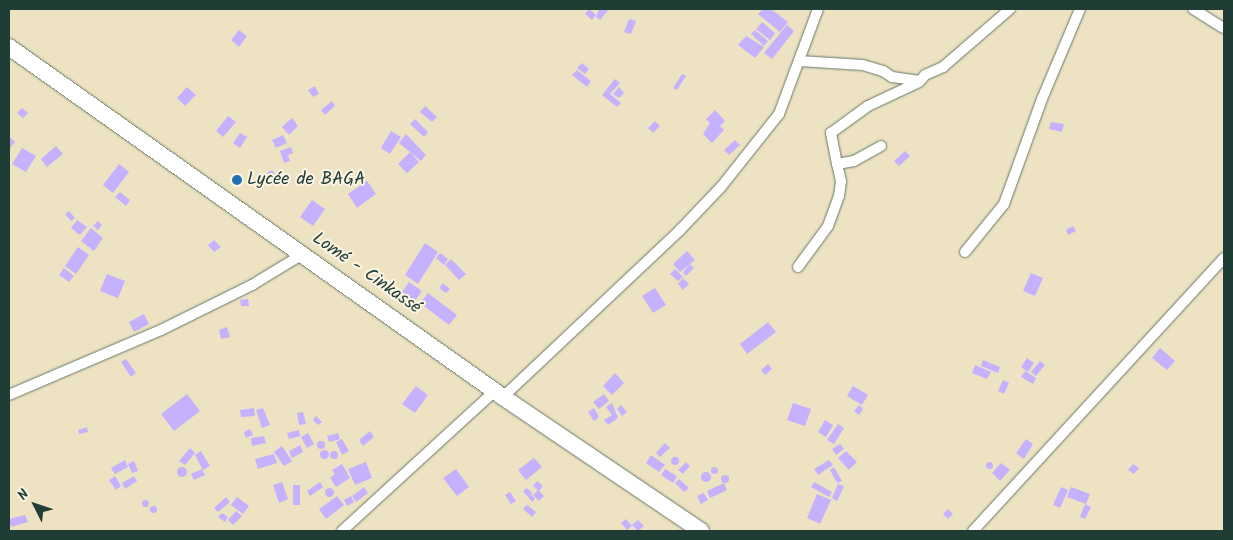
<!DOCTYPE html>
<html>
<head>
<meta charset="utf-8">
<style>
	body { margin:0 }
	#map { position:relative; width:1233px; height:540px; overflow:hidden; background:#ede3c3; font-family:Kalam,sans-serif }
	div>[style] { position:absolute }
	.building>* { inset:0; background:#c5b1fe }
	.round { border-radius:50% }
	.roads { filter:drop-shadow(0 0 1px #677766) drop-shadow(0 0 1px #677766) }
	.minor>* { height:10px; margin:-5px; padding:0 5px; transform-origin:5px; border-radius:5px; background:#fff }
	.trunk>* { height:16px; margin:-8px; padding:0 8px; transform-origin:8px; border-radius:8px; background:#fff }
	.dots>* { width:14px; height:14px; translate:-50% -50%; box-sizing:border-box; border:2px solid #fcf5e5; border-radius:50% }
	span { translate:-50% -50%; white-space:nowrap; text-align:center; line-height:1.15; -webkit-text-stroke:4px #fcf5e5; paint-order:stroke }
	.poi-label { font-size:18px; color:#1f3d34 }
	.left { translate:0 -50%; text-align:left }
	.street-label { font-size:18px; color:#1f3d34 }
	.frame { position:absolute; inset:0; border:10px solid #1f3d34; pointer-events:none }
	.north { position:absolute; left:10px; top:480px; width:50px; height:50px; -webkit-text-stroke:4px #fcf5e5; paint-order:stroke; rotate:311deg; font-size:14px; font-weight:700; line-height:20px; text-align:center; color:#1f3d34 }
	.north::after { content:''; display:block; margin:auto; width:18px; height:22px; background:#1f3d34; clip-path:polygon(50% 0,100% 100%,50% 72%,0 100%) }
</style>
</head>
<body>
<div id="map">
	<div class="building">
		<i style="clip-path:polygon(589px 9px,596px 15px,592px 20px,585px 14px)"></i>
		<i style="clip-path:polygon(599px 9px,609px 9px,600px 20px,596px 17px)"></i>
		<i style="clip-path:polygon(763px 9px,771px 9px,788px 22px,780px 32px,758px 14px)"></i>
		<i style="clip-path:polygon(629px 19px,636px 21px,631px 34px,624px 32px)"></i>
		<i style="clip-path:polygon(762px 22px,775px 33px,770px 40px,756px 29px)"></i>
		<i style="clip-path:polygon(787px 25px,794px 31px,772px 59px,764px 53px)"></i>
		<i style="clip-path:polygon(239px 30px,247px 36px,239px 47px,231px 40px)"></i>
		<i style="clip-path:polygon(755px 30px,768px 41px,764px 46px,751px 34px)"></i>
		<i style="clip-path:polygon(746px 36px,764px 47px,755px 58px,738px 45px)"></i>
		<i style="clip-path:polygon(582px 63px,589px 69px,585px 74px,577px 68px)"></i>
		<i style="clip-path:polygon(577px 70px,591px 81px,587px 87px,572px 75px)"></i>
		<i style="clip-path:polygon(682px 74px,686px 76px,677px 90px,673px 88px)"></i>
		<i style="clip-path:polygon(615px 79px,620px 83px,610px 94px,621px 103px,617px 107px,602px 95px)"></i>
		<i style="clip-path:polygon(315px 86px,319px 94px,313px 97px,308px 90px)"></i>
		<i style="clip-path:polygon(187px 87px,196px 95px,185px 106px,177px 98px)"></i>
		<i style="clip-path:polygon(619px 87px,624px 93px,619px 98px,613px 94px)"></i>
		<i style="clip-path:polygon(332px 101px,335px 106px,325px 115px,321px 110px)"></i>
		<i style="clip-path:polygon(425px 106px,437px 117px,432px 122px,420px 112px)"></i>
		<i style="clip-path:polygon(22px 108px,28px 113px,23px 118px,17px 113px)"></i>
		<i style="clip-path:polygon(715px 110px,725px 121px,720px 126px,724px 130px,712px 143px,703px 134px,710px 123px,706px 119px)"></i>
		<i style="clip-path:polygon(228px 116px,236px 122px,223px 137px,216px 131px)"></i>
		<i style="clip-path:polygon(292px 118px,298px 126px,289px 135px,282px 127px)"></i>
		<i style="clip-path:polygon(415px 119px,428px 132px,424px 137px,410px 124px)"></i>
		<i style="clip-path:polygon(655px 121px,660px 126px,653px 133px,648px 128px)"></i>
		<i style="clip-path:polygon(1051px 122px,1064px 124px,1062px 132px,1049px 129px)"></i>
		<i style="clip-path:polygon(391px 131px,401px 137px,390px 154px,381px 148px)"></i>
		<i style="clip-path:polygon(240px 133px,247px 137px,240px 148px,233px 143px)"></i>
		<i style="clip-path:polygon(406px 134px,426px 155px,421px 161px,399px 143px)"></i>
		<i style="clip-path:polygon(283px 135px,287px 143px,276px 148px,272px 140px)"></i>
		<i style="clip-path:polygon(11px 138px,15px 142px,9px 149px,9px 139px)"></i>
		<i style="clip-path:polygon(735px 140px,740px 145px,729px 155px,724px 150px)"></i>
		<i style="clip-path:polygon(56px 146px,63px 154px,47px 167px,41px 159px)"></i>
		<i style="clip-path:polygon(291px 147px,293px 153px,288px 155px,290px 161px,284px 163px,280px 151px)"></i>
		<i style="clip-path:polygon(22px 148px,36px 156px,26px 172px,12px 164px)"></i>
		<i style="clip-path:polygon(905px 151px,910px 156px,899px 166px,894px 161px)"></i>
		<i style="clip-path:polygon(410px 152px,419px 162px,407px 173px,398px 164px)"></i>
		<i style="clip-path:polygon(119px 164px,129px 172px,113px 193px,103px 185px)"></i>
		<i style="clip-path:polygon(272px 170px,277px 177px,272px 180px,267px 173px)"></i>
		<i style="clip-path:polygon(367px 181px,376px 194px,357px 208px,348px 194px)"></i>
		<i style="clip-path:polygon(120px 192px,130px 200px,126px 206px,115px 197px)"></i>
		<i style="clip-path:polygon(312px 200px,325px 209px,313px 226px,300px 217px)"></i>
		<i style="clip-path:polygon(69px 211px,75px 218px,71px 221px,65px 214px)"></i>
		<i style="clip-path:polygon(77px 220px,87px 227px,80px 235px,71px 228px)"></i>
		<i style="clip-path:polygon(98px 221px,102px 225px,98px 230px,93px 226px)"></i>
		<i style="clip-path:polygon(1073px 226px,1076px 231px,1068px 235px,1066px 230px)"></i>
		<i style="clip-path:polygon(91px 228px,103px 238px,94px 251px,81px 241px)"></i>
		<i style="clip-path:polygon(214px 240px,221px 247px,214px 252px,208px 245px)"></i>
		<i style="clip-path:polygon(425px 243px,438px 252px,418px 284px,405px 275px)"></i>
		<i style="clip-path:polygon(78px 247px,89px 255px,76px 274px,65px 266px)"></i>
		<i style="clip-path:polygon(687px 251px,695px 260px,680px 272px,673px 264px)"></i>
		<i style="clip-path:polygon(440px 253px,448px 259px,444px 265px,436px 258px)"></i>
		<i style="clip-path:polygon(451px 259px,466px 274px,459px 280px,445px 265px)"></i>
		<i style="clip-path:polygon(690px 264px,694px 268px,686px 276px,683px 272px)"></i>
		<i style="clip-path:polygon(64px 268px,74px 276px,69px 282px,59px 275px)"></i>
		<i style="clip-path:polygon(675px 269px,683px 277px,678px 281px,670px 274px)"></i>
		<i style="clip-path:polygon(1031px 273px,1043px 278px,1035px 296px,1023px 291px)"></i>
		<i style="clip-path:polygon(107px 274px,125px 281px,118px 298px,100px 291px)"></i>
		<i style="clip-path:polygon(683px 278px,689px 284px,683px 290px,678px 284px)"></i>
		<i style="clip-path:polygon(409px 282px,422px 291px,415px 301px,402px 292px)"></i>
		<i style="clip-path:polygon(443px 283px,450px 289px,446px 293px,439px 288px)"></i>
		<i style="clip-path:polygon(655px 288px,666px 305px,653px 313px,642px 296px)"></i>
		<i style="clip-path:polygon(428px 293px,457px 315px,449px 325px,420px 303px)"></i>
		<i style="clip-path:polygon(248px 299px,249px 306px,241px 306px,240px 300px)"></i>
		<i style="clip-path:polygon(144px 314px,149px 324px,134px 332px,129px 322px)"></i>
		<i style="clip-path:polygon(768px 322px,776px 332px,747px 354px,740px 344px)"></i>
		<i style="clip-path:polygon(227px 327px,230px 337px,221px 339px,219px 330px)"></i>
		<i style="clip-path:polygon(1160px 348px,1175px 361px,1167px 370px,1152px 358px)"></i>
		<i style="clip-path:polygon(1027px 358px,1034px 363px,1028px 372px,1021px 367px)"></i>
		<i style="clip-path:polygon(126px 359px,136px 373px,131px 377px,121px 362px)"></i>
		<i style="clip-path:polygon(983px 360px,1000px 367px,998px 373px,981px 366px)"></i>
		<i style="clip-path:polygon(1040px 361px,1045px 365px,1036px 376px,1031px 372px)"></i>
		<i style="clip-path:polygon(768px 364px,772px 369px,765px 375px,761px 370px)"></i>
		<i style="clip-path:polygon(975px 365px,991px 372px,987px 379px,972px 373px)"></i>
		<i style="clip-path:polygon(1025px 371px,1036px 378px,1033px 384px,1021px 377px)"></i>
		<i style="clip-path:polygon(615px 373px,624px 383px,612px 395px,603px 386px)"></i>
		<i style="clip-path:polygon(1003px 380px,1009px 383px,1004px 394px,998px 391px)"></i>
		<i style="clip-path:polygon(416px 386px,428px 395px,415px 413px,402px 404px)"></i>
		<i style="clip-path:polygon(853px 386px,868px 395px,862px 405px,847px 396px)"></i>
		<i style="clip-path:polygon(187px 394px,200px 411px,174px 431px,161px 414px)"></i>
		<i style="clip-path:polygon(604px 394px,609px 401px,599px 409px,593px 402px)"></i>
		<i style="clip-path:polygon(612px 403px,618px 418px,608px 425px,604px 420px,612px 415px,606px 407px)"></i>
		<i style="clip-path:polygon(793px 403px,811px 409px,805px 426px,787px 420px)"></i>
		<i style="clip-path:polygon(621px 405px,627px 412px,622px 416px,617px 409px)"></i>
		<i style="clip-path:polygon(859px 405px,863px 409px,859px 415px,854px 411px)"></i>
		<i style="clip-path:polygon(254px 408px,255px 416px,241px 417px,240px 410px)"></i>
		<i style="clip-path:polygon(263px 408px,270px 425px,262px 428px,256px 410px)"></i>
		<i style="clip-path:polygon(594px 408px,599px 417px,594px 421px,588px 412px)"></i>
		<i style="clip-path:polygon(303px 412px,306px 424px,299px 425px,297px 413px)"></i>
		<i style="clip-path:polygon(316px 416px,322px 422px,318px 425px,313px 420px)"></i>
		<i style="clip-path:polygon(825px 420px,833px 425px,826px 437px,818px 432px)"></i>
		<i style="clip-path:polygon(838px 424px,844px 428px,834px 444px,827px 440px)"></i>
		<i style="clip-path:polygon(87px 427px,88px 432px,79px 434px,78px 430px)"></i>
		<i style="clip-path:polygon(250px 429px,253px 435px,246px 438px,244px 432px)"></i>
		<i style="clip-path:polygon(299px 430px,300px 436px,289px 439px,287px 433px)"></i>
		<i style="clip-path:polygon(370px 431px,374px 437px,363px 446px,359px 440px)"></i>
		<i style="clip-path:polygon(308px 433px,314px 444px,307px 448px,301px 437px)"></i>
		<i style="clip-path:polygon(338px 433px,340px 439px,329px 442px,327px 436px)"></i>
		<i style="clip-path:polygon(264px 436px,266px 443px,252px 446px,251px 438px)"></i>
		<i style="clip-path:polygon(342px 439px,349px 451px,342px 455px,336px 442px)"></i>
		<i style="clip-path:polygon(1026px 439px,1033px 444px,1024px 459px,1016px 453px)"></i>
		<i class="round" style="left:317px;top:441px;width:8px;height:8px"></i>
		<i style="clip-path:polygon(665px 443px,670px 448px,660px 457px,656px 453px)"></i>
		<i style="clip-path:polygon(840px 444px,844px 449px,836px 455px,832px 449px)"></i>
		<i style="clip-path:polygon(300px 445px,303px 452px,292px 458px,289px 451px)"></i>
		<i style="clip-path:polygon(282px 446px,292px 461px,284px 466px,274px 452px)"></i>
		<i style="clip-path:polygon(190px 448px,195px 453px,185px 465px,179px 461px)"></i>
		<i class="round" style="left:319.5px;top:449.5px;width:9px;height:9px"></i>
		<i class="round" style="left:330px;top:451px;width:8px;height:8px"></i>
		<i style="clip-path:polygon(201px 451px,210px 466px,203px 470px,195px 455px)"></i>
		<i style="clip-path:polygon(846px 451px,857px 462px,849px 470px,838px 458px)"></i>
		<i style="clip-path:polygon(274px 454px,277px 463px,258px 469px,255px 459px)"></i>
		<i style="clip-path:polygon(651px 455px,665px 465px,659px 472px,646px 463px)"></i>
		<i class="round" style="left:671px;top:457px;width:8px;height:8px"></i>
		<i style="clip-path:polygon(534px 458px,542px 467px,526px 480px,518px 470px)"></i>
		<i style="clip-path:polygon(125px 460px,128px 467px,115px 474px,111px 468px)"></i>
		<i style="clip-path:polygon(829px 460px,833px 465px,818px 475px,814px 469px)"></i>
		<i style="clip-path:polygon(134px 461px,138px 471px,132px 473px,128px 464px)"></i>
		<i class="round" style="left:985.5px;top:461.5px;width:7px;height:7px"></i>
		<i style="clip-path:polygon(366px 462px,372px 478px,355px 485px,348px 469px)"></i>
		<i style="clip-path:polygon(686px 462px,690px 466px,683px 474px,678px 470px)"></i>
		<i style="clip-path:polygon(1001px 463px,1010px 470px,1000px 481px,992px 473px)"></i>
		<i style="clip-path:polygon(342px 464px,350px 478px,336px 487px,330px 478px,335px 474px,332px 470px)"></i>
		<i style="clip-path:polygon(1133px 464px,1139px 468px,1134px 474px,1128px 470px)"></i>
		<i class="round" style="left:710.5px;top:466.5px;width:7px;height:7px"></i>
		<i class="round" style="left:177px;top:467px;width:10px;height:10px"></i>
		<i style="clip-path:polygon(834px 467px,842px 481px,837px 483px,830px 470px)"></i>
		<i style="clip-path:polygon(202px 469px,205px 475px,194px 480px,191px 474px)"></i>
		<i style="clip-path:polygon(456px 469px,469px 487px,457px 496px,443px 478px)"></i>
		<i style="clip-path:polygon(665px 469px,677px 476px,673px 483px,661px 475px)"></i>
		<i class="round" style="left:701px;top:472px;width:10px;height:10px"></i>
		<i class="round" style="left:721px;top:475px;width:8px;height:8px"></i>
		<i style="clip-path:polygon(115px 476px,121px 486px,116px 490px,109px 480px)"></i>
		<i style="clip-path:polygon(134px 476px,137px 481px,125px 489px,122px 483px)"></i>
		<i style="clip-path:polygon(679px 479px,689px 488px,684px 492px,675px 483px)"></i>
		<i style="clip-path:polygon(537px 481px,543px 486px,539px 491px,533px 486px)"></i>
		<i style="clip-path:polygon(282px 482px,288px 499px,279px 503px,273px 485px)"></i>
		<i style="clip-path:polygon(320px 482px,323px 487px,310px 496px,307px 491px)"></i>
		<i style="clip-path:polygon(814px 482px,832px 492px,829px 497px,811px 487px)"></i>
		<i style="clip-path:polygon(724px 483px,727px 490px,710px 498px,707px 491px)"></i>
		<i style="clip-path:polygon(838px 484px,844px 486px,837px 501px,832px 498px)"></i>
		<i style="clip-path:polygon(293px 485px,300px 485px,300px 505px,293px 505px)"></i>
		<i style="clip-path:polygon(364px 487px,368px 493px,356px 502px,352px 496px)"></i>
		<i style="clip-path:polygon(1061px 487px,1068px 490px,1060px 508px,1053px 505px)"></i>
		<i style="clip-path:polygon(1071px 487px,1090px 494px,1086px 504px,1067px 497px)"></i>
		<i class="round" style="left:324.5px;top:487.5px;width:9px;height:9px"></i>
		<i style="clip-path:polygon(526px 488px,532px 492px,531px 494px,535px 499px,532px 502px,523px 491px)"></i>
		<i style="clip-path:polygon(538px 490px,544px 496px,539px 501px,533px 495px)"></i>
		<i style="clip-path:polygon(510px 492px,516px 501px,511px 504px,505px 495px)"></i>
		<i style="clip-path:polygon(704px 493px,708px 500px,701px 504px,697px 496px)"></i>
		<i style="clip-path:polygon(817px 494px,831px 500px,820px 524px,807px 518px)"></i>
		<i style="clip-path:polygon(337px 496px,344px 505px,326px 519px,319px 509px)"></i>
		<i style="clip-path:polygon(351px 496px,354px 502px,347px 506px,344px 500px)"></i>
		<i style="clip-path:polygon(226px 497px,230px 502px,218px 512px,214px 508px)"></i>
		<i style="clip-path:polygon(237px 497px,249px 506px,243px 514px,231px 505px)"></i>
		<i class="round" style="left:141.5px;top:499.5px;width:7px;height:7px"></i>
		<i style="clip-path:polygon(1085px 504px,1091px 507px,1085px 519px,1080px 517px)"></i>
		<i style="clip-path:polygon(527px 505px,536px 512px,532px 517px,523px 509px)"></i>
		<i class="round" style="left:149.5px;top:505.5px;width:7px;height:7px"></i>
		<i style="clip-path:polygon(948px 509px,953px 514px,948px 519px,943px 514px)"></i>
		<i style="clip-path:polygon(236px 511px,242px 516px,233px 525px,228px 520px)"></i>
		<i style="clip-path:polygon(222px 513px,228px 517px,225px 522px,218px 517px)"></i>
		<i style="clip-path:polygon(25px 515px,28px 522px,11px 527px,9px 519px)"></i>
		<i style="clip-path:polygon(626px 519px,632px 526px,627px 530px,621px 523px)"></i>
		<i style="clip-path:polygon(638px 520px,644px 526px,638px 531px,632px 525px)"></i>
	</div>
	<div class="roads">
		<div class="minor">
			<i style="left:1193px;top:9px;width:36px;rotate:32deg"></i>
			<i style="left:799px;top:61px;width:64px;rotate:3.6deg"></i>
			<i style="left:863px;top:65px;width:21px;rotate:17deg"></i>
			<i style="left:883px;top:71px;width:11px;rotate:34deg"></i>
			<i style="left:892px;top:77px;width:28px;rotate:8deg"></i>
			<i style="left:920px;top:81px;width:8px;rotate:-50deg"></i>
			<i style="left:925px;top:75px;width:20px;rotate:-24deg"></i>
			<i style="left:943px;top:67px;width:89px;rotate:-40.9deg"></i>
			<i style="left:881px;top:146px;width:31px;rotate:151deg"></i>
			<i style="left:854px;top:161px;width:17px;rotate:170deg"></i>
			<i style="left:837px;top:164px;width:32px;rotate:-101deg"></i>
			<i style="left:831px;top:133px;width:46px;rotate:-36.1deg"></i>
			<i style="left:868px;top:106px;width:56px;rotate:-25.2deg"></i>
			<i style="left:965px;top:252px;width:62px;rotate:-50.9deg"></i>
			<i style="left:1004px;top:204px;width:112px;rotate:-70.1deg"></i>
			<i style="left:1042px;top:99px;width:98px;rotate:-67.1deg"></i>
			<i style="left:798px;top:267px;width:51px;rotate:-53.8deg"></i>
			<i style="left:828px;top:226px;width:32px;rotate:-70deg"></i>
			<i style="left:839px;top:196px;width:15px;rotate:-82deg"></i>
			<i style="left:841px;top:181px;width:17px;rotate:-103deg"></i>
			<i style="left:9px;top:395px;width:165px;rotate:-23.2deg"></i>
			<i style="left:161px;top:330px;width:102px;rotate:-26.3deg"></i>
			<i style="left:252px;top:285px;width:60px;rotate:-31.3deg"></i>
			<i style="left:503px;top:397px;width:243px;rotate:-43.3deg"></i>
			<i style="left:680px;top:230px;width:59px;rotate:-46.4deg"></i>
			<i style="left:721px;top:187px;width:93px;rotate:-51.5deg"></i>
			<i style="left:779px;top:114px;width:112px;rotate:-69.6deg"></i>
			<i style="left:342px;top:531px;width:207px;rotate:-42.5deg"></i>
			<i style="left:973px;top:531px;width:371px;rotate:-47.4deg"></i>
		</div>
		<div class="trunk">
			<i style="left:9px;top:47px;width:605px;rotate:35.32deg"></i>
			<i style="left:503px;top:397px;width:239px;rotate:34.1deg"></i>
		</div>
	</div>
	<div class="dots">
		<i style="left:237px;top:180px;background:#1f6fb2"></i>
	</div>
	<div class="poi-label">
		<span class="left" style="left:247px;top:180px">Lycée de BAGA</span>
	</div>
	<div class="street-label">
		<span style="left:366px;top:274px;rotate:35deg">Lomé - Cinkassé</span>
	</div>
	<div class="frame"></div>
	<div class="north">N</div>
</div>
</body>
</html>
